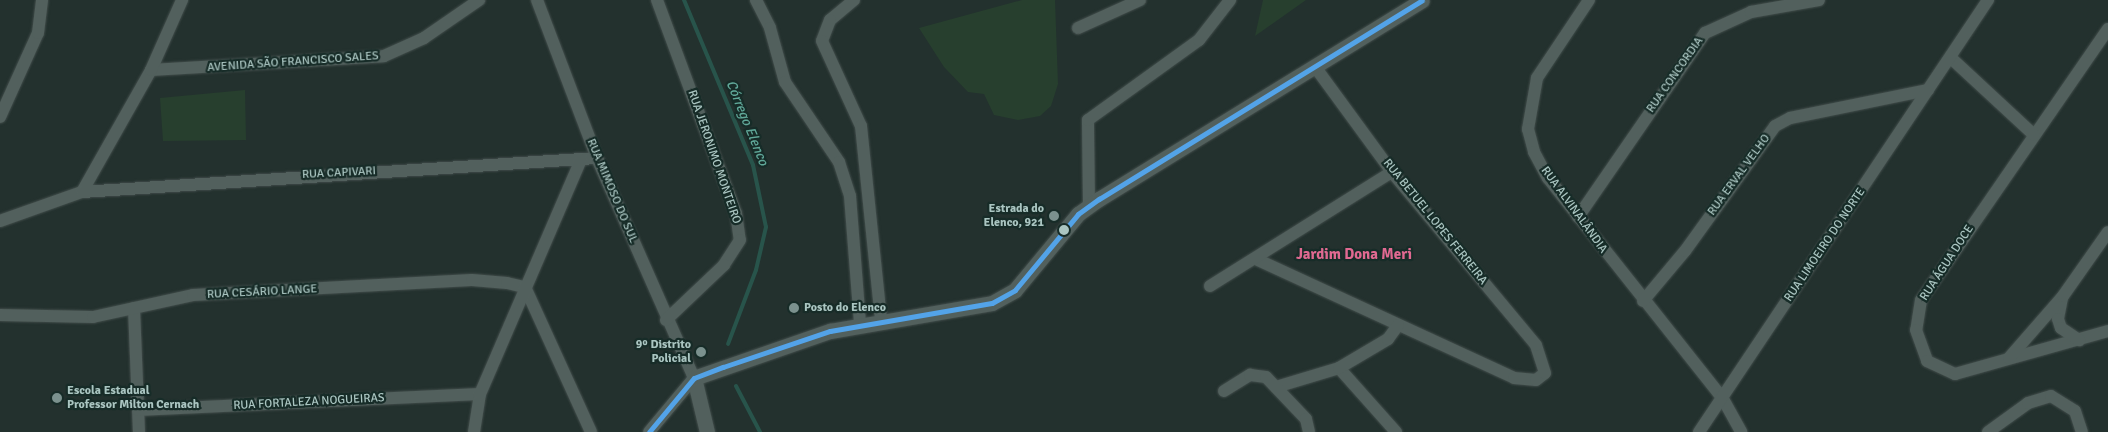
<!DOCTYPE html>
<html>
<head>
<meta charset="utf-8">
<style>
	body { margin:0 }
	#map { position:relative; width:2108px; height:432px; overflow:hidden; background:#23312e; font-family:Signika,sans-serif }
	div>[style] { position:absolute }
	.green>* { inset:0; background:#273f2e }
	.stream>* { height:4px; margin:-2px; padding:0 2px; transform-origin:2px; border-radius:2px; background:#28544b }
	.roads { filter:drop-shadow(0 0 1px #414c4a) drop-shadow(0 0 1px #414c4a) }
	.minor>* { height:12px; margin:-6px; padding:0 6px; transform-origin:6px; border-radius:6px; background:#52605d }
	.tertiary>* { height:15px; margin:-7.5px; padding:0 7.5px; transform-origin:7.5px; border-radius:7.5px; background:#52605d }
	.bus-1>* { height:5px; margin:-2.5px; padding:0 2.5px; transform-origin:2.5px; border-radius:2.5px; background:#53a3e8 }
	.dots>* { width:14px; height:14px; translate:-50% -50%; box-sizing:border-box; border:2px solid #172c28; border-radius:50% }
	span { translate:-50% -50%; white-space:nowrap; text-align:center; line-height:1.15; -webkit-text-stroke:4.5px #172c28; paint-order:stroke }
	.street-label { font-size:12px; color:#aac5c1 }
	.poi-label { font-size:12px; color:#aac5c1; font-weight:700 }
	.right { translate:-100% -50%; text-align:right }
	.left { translate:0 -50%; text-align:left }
	.water-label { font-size:14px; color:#60a899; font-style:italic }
	.quarter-label { font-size:15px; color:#e06991; font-weight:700 }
</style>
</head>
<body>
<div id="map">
	<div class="green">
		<i style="clip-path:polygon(1022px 0,1055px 0,1058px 84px,1051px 106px,1040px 116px,1018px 120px,994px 115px,984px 94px,968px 92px,944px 67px,919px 28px)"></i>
		<i style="clip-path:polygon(1263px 0,1306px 0,1255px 36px)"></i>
		<i style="clip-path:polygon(245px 90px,246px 140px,163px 141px,160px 98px)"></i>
	</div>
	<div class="stream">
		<i style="left:684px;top:0;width:179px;rotate:67.3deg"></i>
		<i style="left:753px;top:165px;width:63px;rotate:78.2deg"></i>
		<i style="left:766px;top:227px;width:44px;rotate:103.1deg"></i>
		<i style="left:756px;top:270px;width:79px;rotate:110.7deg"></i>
		<i style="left:736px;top:386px;width:52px;rotate:62.4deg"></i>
	</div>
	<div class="roads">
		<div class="minor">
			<i style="left:537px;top:0;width:169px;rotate:69.2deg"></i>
			<i style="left:597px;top:158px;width:240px;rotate:66.2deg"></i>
			<i style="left:694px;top:378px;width:70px;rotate:129.8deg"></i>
			<i style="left:657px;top:0;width:227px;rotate:69.7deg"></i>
			<i style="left:736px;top:213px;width:27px;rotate:82deg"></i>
			<i style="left:740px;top:240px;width:30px;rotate:123deg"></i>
			<i style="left:724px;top:265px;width:80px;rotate:136.5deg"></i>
			<i style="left:756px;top:0;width:31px;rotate:63deg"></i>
			<i style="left:770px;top:28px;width:56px;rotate:74.5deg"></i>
			<i style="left:785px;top:82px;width:97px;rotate:56deg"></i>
			<i style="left:839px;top:162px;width:36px;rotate:72deg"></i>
			<i style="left:850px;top:196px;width:128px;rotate:85.5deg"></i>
			<i style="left:854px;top:0;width:31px;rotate:140deg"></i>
			<i style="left:830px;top:20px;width:22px;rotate:111deg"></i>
			<i style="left:822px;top:41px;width:94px;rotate:65.4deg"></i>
			<i style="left:861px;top:126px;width:195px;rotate:84.1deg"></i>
			<i style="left:1589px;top:0;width:94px;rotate:123.7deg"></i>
			<i style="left:1537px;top:78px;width:52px;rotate:100deg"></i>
			<i style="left:1528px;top:129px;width:24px;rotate:75deg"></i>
			<i style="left:1534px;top:152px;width:30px;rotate:62deg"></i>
			<i style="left:1548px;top:178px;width:282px;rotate:51.6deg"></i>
			<i style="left:1723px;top:399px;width:38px;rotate:61deg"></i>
			<i style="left:1078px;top:28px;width:68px;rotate:-24.3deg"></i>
			<i style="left:2108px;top:29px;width:329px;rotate:124.6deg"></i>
			<i style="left:1921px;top:300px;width:30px;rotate:99deg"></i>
			<i style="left:1916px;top:330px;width:33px;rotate:70deg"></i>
			<i style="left:1927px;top:361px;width:31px;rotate:25deg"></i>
			<i style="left:1955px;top:374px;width:159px;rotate:-15.7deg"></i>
			<i style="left:1952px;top:59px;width:112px;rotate:42.8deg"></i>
			<i style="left:151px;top:70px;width:233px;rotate:-3.4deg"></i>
			<i style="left:384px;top:56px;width:44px;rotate:-24.2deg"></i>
			<i style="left:424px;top:38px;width:67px;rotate:-34.6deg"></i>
			<i style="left:0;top:117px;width:92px;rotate:-65.7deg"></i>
			<i style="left:38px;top:33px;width:33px;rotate:-83deg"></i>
			<i style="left:82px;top:192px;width:140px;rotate:-60.5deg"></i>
			<i style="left:151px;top:70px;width:77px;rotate:-66.1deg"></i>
			<i style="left:1089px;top:206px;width:86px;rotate:-90.7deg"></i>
			<i style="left:1088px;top:120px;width:137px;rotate:-35.8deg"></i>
			<i style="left:1199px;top:40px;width:51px;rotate:-52.2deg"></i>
			<i style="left:1578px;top:217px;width:224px;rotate:-55.4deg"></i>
			<i style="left:1705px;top:33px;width:51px;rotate:-24.5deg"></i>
			<i style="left:1751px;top:12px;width:69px;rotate:-10deg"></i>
			<i style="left:0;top:221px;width:87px;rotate:-19.5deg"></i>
			<i style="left:82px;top:192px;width:516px;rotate:-3.78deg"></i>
			<i style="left:1258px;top:260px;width:282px;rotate:24.7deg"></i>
			<i style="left:1514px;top:378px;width:22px;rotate:5deg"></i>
			<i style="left:1536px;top:380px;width:11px;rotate:-38deg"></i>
			<i style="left:1545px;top:373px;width:29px;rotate:-108deg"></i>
			<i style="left:1536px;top:345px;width:225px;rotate:-129.8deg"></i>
			<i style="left:1392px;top:172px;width:129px;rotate:-126.2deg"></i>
			<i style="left:1210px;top:286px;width:215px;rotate:-32.1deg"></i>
			<i style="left:2062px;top:298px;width:21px;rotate:101deg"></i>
			<i style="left:2058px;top:319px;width:9px;rotate:72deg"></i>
			<i style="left:2061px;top:328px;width:22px;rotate:34deg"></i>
			<i style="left:1643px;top:301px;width:65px;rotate:-50deg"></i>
			<i style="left:1685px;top:251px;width:154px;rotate:-54.2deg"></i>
			<i style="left:1775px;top:126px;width:17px;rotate:-28deg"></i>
			<i style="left:1790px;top:118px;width:141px;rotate:-11.5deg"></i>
			<i style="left:134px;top:308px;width:124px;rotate:87.7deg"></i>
			<i style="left:0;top:315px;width:93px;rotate:1.2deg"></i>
			<i style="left:93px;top:317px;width:102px;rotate:-12.4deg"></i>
			<i style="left:193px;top:295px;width:279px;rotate:-3.1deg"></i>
			<i style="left:472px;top:280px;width:35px;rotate:5deg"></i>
			<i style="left:507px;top:283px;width:18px;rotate:13deg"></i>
			<i style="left:525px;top:287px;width:159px;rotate:65.5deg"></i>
			<i style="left:2009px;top:358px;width:82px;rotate:-48.9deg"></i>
			<i style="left:2063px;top:296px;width:78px;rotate:-54.9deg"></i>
			<i style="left:1339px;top:368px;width:86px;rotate:48.3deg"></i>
			<i style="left:1276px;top:387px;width:66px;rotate:-16.8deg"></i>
			<i style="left:1339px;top:368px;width:57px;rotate:-30.6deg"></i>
			<i style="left:1388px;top:339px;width:17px;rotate:-54deg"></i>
			<i style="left:1224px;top:391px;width:31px;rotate:-32deg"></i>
			<i style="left:1250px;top:375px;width:16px;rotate:7deg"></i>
			<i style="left:1266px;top:377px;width:58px;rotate:46.4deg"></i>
			<i style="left:1306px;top:419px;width:13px;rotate:77deg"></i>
			<i style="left:138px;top:410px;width:342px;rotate:-2.7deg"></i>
			<i style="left:474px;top:432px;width:38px;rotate:-81deg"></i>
			<i style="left:480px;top:394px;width:255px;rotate:-66.7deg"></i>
			<i style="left:1699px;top:432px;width:520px;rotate:-56.22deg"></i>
			<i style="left:1988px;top:432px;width:49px;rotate:-35.9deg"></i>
			<i style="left:2028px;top:403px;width:24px;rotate:-17deg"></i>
			<i style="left:2051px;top:396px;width:28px;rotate:32deg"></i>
			<i style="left:2075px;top:411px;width:22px;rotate:72deg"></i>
		</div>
		<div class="tertiary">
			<i style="left:707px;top:432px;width:56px;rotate:-103.5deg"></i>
			<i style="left:694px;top:378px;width:144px;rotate:-19.1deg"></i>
			<i style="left:830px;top:331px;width:164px;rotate:-9.8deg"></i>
			<i style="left:992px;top:303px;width:26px;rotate:-29deg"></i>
			<i style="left:1015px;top:290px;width:99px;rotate:-50.3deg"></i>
			<i style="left:1078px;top:214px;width:26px;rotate:-36deg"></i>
			<i style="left:1099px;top:199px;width:379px;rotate:-31.6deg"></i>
		</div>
	</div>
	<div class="bus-1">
		<i style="left:649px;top:432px;width:70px;rotate:-50.2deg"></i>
		<i style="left:694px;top:378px;width:31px;rotate:-21deg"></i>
		<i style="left:723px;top:367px;width:113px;rotate:-18.6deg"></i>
		<i style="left:830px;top:331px;width:164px;rotate:-9.8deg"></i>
		<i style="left:992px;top:303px;width:26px;rotate:-29deg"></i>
		<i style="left:1015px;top:290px;width:99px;rotate:-50.3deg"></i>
		<i style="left:1078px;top:214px;width:26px;rotate:-36deg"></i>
		<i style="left:1099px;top:199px;width:379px;rotate:-31.6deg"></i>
	</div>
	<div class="dots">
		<i style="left:1054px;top:216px;background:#7b918e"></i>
		<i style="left:1064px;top:230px;background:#aac5c1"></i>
		<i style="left:794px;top:308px;background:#7b918e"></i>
		<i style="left:701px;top:352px;background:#7b918e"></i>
		<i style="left:57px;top:398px;background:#7b918e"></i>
	</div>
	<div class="street-label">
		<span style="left:293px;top:62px;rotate:-4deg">AVENIDA SÃO FRANCISCO SALES</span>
		<span style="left:1675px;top:75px;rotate:-55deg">RUA CONCORDIA</span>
		<span style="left:714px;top:157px;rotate:71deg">RUA JERONIMO MONTEIRO</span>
		<span style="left:339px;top:173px;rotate:-3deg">RUA CAPIVARI</span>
		<span style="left:1739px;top:175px;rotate:-54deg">RUA ERVAL VELHO</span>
		<span style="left:612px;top:191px;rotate:67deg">RUA MIMOSO DO SUL</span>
		<span style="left:1574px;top:210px;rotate:54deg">RUA ALVINALÂNDIA</span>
		<span style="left:1435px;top:222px;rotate:51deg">RUA BETUEL LOPES FERREIRA</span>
		<span style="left:1825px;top:245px;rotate:-56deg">RUA LIMOEIRO DO NORTE</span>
		<span style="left:1947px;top:263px;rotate:-57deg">RUA ÁGUA DOCE</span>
		<span style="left:262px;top:292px;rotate:-3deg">RUA CESÁRIO LANGE</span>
		<span style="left:309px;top:402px;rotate:-3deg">RUA FORTALEZA NOGUEIRAS</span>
	</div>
	<div class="poi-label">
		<span class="right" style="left:1044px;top:216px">Estrada do<br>Elenco, 921</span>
		<span class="left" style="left:804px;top:308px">Posto do Elenco</span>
		<span class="right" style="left:691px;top:352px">9º Distrito<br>Policial</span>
		<span class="left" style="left:67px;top:398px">Escola Estadual<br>Professor Milton Cernach</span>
	</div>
	<div class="water-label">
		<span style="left:747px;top:123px;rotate:68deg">Córrego Elenco</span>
	</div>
	<div class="quarter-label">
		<span style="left:1354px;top:255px">Jardim Dona Meri</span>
	</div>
</div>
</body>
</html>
